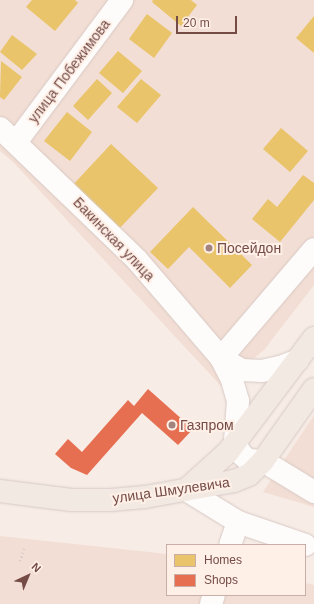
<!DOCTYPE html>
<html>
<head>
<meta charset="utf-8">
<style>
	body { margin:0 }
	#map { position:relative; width:314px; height:604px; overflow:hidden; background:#f7ece6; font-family:Arial,sans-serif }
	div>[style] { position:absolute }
	.residential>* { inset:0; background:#f2ded4 }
	.homes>* { inset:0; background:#e9c46a }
	.shops>* { inset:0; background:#e76f51 }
	.path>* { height:2.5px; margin-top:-1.25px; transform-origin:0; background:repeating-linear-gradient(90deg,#d7cbc8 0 1px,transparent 0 4px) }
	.roads { filter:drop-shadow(0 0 1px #d8c9c5) drop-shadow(0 0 1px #d8c9c5) }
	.minor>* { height:22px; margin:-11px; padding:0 11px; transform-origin:11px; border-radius:11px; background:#fefcfb }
	.major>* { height:22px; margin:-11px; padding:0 11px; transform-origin:11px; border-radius:11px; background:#f2e9e3 }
	.dots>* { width:11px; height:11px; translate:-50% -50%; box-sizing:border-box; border:2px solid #fff0e7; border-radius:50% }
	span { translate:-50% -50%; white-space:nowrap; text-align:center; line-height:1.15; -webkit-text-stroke:4px #fff0e7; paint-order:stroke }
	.street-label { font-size:14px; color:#754b46 }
	.poi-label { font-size:14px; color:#754b46 }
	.left { translate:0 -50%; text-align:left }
	.legend { position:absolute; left:166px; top:544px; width:140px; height:52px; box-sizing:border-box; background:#fff0e7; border:1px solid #c8aea7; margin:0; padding:5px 7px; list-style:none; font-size:12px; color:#754b46 }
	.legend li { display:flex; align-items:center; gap:8px; height:20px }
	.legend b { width:20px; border:1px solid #c8aea7 }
	.north { position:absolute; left:8px; top:556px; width:40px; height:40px; -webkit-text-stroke:3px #fff0e7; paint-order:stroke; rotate:44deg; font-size:11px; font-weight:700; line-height:16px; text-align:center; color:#754b46 }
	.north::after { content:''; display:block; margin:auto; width:14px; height:18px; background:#754b46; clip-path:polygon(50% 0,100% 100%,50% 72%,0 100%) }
	.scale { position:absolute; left:176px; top:16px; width:61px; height:18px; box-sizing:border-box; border:2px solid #754b46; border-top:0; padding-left:5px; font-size:12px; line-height:14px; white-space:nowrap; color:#754b46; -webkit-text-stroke:3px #fff0e7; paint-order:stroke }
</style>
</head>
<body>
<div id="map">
	<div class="residential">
		<i style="clip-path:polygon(0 0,314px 0,314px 285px,264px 350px,221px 386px,14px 163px,0 151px)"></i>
		<i style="clip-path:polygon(314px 415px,314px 507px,263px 492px)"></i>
		<i style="clip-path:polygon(0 536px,167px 554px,167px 595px,305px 595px,305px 583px,314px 585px,314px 604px,0 604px)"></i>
	</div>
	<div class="homes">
		<i style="clip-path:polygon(32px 0,75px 0,78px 3px,55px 31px,26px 7px)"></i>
		<i style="clip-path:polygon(153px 0,191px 0,197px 5px,181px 26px,152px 2px)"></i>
		<i style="clip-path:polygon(147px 14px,172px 33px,154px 58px,129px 39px)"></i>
		<i style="clip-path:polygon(314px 16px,314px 53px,296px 38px)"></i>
		<i style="clip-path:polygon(12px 35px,37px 54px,22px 70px,0 52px)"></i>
		<i style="clip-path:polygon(118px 51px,142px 71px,123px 93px,99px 73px)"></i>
		<i style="clip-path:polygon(1px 61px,22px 77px,4px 100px,0 97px)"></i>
		<i style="clip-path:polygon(97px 79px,112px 93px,88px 120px,73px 106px)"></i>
		<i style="clip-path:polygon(141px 79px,161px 95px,137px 123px,117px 107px)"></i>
		<i style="clip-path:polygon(67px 112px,92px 132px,70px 161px,44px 141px)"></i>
		<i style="clip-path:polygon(281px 128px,308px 151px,290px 172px,263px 149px)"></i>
		<i style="clip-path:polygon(111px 144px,158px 188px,117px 231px,70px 188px)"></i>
		<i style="clip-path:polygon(303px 175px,314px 183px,314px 200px,280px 242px,252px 219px,268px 199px,277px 207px)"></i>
		<i style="clip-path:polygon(193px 207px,252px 265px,230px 288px,189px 247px,168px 269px,150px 252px)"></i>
	</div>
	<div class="shops">
		<i style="clip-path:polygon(148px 389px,193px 429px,178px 445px,142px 413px,87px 475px,71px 468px,55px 454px,68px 439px,82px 452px,128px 400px,134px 406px)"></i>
	</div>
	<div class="path">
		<i style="left:20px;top:561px;width:15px;rotate:-74deg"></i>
	</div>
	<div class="roads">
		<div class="minor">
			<i style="left:0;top:128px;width:190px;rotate:43.9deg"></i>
			<i style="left:137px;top:260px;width:129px;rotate:49.4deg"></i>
			<i style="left:221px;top:358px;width:25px;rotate:63deg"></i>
			<i style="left:232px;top:380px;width:22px;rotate:74deg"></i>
			<i style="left:238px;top:401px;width:40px;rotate:94.3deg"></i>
			<i style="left:235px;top:441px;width:13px;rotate:67deg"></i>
			<i style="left:240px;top:453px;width:11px;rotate:41deg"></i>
			<i style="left:248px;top:460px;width:15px;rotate:4deg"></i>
			<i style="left:263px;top:461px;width:60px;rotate:31.3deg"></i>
			<i style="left:17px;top:141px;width:176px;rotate:-53.3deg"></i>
			<i style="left:221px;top:358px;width:143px;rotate:-49.5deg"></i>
			<i style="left:221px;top:358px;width:24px;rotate:30deg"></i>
			<i style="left:242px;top:370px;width:20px;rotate:3deg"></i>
			<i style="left:262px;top:371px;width:18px;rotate:-13deg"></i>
			<i style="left:280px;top:367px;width:19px;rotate:-21deg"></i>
			<i style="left:186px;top:490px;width:61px;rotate:31.6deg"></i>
			<i style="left:238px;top:522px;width:24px;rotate:109deg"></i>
			<i style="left:238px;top:522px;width:71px;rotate:18.9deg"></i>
			<i style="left:211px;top:604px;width:9px;rotate:-72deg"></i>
		</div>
		<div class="major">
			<i style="left:186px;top:490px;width:57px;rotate:-42.1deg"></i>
			<i style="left:228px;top:452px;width:143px;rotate:-53deg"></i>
			<i style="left:0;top:491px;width:72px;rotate:7.2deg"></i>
			<i style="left:71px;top:500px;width:40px"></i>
			<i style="left:111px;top:500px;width:34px;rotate:-5deg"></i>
			<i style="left:145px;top:497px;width:90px;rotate:-10.2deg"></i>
			<i style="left:234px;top:481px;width:16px;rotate:-22deg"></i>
			<i style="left:249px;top:475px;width:20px;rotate:-45deg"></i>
			<i style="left:263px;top:461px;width:88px;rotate:-54.7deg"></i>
		</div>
	</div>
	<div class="dots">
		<i style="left:209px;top:248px;background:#a2837e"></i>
		<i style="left:172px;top:425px;background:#a2837e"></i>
	</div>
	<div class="street-label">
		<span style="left:69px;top:71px;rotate:-53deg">улица Побежимова</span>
		<span style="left:114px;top:239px;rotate:46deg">Бакинская улица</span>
		<span style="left:171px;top:490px;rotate:-8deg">улица Шмулевича</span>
	</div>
	<div class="poi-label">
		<span class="left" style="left:217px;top:248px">Посейдон</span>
		<span class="left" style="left:180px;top:425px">Газпром</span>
	</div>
	<ul class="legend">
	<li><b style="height:11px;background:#e9c46a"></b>Homes</li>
	<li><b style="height:11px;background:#e76f51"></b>Shops</li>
	</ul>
	<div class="north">N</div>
	<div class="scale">20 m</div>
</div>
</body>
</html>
